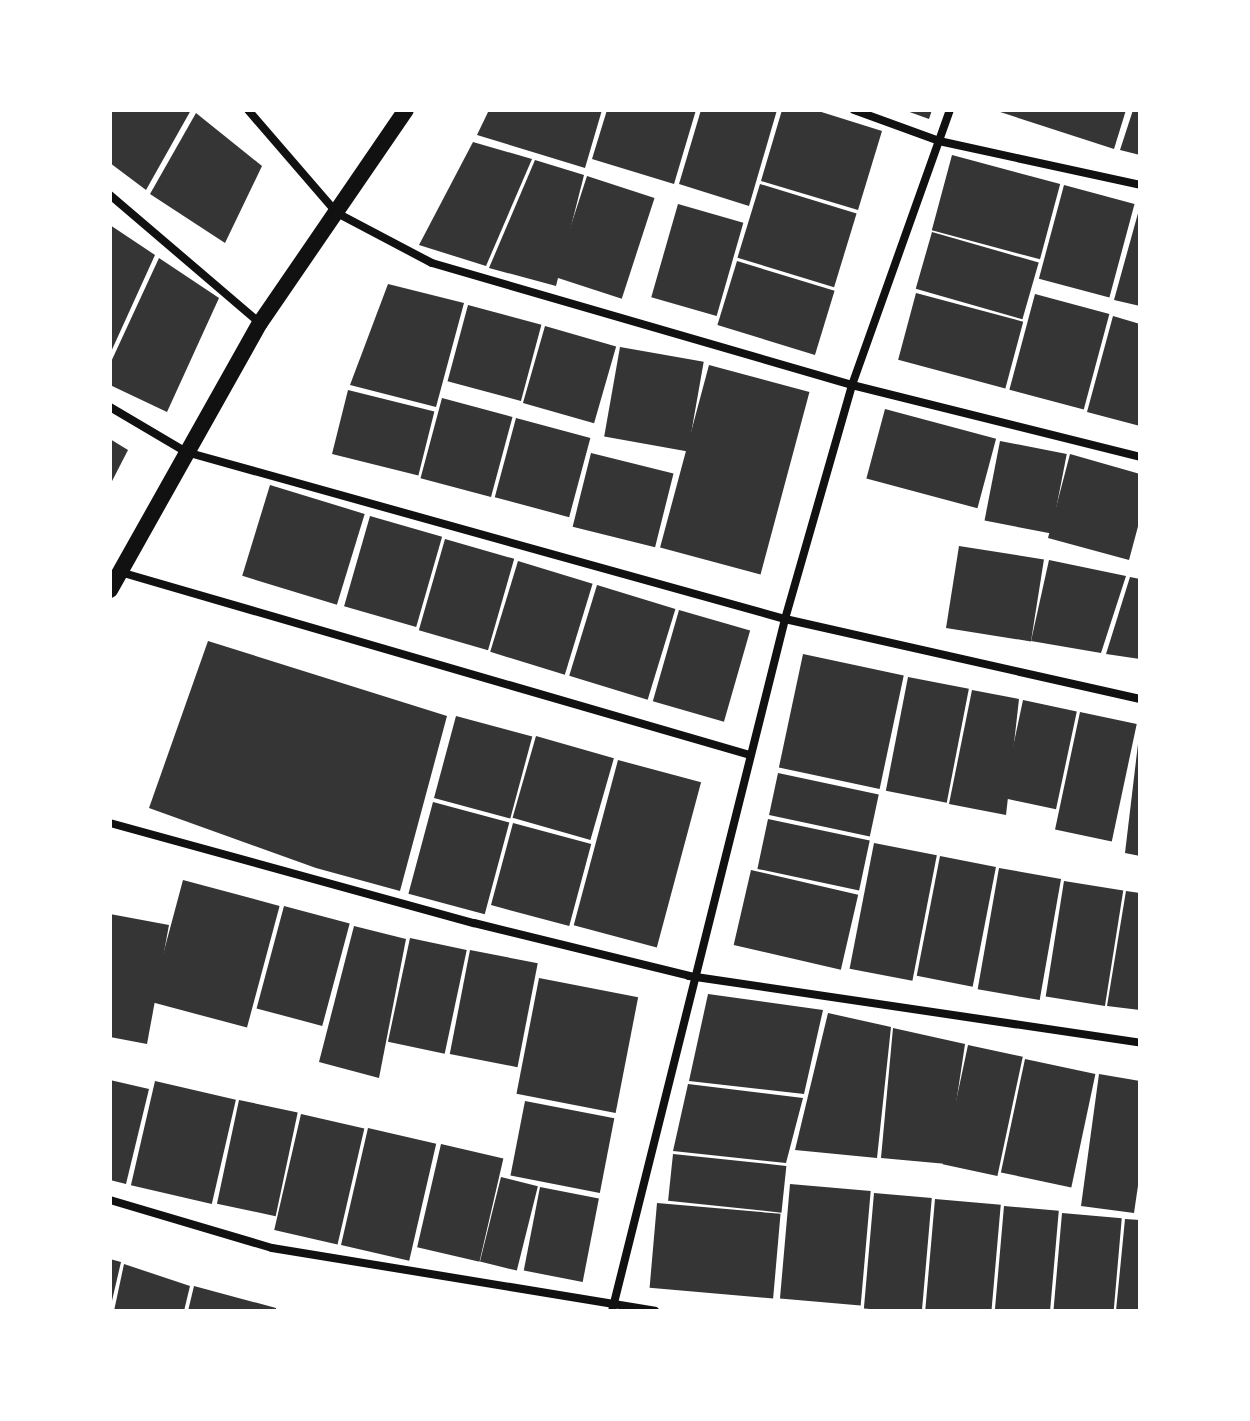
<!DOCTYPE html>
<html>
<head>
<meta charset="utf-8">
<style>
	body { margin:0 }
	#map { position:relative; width:1250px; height:1421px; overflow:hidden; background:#fff; font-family:"IBM Plex Sans",sans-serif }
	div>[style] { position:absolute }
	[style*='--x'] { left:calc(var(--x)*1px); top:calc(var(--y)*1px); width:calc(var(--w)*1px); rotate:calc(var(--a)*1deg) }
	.building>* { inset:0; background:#353535; transform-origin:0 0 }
	.minor>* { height:8px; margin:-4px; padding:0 4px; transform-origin:4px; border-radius:4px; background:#111 }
	.secondary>* { height:16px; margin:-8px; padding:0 8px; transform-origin:8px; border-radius:8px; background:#111 }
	span { translate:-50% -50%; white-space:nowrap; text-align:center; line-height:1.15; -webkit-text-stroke:8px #fff; paint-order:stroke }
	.frame { position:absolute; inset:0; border:112px solid #fff; pointer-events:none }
</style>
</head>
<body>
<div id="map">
	<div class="building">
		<div style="clip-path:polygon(110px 110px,191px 110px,146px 190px,110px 163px)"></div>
		<div style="clip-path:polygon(489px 110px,602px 110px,585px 168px,477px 135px)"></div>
		<div style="clip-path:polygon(607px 110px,696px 110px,674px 184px,592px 159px)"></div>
		<div style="clip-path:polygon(701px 110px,777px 110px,749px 206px,679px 184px)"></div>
		<div style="clip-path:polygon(782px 110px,815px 110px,882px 131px,858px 210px,761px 181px)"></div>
		<div style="clip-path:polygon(904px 110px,932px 110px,929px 119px)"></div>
		<div style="clip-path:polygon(994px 110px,1126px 110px,1114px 149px)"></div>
		<div style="clip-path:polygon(1133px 110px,1140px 110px,1140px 155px,1120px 150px)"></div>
		<div style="clip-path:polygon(196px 113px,262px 166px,225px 243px,150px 194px)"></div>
		<div style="clip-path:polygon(473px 142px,532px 159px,486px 266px,419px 245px)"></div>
		<div style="left:952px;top:155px;width:112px;height:78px;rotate:15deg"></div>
		<div style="clip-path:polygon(535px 160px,584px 175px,556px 286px,489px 268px)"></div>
		<div style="left:587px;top:176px;width:71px;height:106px;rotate:18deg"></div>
		<div style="left:760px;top:184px;width:101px;height:77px;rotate:17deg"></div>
		<div style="left:1064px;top:185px;width:73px;height:97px;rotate:15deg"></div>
		<div style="left:678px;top:204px;width:68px;height:97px;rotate:16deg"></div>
		<div style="clip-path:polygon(1140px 206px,1140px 306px,1114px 300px)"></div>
		<div style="clip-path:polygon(110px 225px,155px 255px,110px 354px)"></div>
		<div style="left:932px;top:232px;width:111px;height:59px;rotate:16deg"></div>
		<div style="clip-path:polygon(159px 258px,219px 298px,167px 412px,110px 385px,110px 364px)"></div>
		<div style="left:737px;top:261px;width:102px;height:67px;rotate:17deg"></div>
		<div style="clip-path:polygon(388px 284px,464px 303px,436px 407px,350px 385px)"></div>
		<div style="left:916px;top:293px;width:111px;height:69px;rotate:15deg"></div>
		<div style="left:1035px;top:294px;width:77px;height:99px;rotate:15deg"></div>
		<div style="left:468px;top:305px;width:76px;height:79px;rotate:15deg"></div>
		<div style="clip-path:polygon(1113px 316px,1140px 324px,1140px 426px,1087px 412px)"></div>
		<div style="left:545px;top:326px;width:74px;height:80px;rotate:16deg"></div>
		<div style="left:620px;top:347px;width:85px;height:91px;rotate:10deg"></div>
		<div style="left:709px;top:365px;width:104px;height:189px;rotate:15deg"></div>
		<div style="left:348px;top:390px;width:89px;height:66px;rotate:14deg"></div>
		<div style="left:442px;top:398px;width:73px;height:83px;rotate:15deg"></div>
		<div style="left:885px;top:409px;width:115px;height:72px;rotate:15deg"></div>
		<div style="left:516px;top:418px;width:77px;height:82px;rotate:15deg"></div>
		<div style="clip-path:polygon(110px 439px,128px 450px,110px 485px)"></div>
		<div style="left:1000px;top:441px;width:68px;height:81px;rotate:11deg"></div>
		<div style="left:591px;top:453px;width:85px;height:76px;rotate:14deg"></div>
		<div style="clip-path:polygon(1070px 454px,1140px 474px,1140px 519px,1129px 560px,1048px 538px)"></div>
		<div style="left:270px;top:485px;width:99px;height:95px;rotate:17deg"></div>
		<div style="left:370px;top:516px;width:75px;height:94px;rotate:16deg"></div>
		<div style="left:445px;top:539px;width:72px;height:95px;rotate:16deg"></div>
		<div style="left:959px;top:546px;width:86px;height:83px;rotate:9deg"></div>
		<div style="clip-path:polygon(1049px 560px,1126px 576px,1101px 653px,1031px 641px)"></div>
		<div style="left:518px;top:561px;width:78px;height:95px;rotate:17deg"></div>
		<div style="clip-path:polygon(1130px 577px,1140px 579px,1140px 659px,1106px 654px)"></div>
		<div style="left:597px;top:585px;width:82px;height:95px;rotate:17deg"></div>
		<div style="left:679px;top:610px;width:74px;height:95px;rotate:16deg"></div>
		<div style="clip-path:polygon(208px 641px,447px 716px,400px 891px,316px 868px,149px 808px)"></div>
		<div style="left:803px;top:654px;width:103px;height:116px;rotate:12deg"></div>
		<div style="left:908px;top:677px;width:62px;height:116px;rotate:11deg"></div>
		<div style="clip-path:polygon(972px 690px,1019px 699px,1006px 815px,949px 804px)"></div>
		<div style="left:1023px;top:700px;width:55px;height:100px;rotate:12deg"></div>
		<div style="left:1080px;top:712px;width:58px;height:120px;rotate:12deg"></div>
		<div style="left:456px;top:716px;width:79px;height:85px;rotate:15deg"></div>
		<div style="left:536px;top:736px;width:81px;height:85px;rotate:16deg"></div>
		<div style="clip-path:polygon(1138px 744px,1140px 744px,1140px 856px,1125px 853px)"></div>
		<div style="left:618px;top:760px;width:86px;height:171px;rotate:15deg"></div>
		<div style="left:778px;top:773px;width:103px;height:43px;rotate:12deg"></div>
		<div style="left:433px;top:802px;width:79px;height:95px;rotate:15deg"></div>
		<div style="left:768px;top:819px;width:104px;height:51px;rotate:12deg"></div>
		<div style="left:513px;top:823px;width:81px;height:85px;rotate:15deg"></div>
		<div style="left:874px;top:843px;width:64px;height:128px;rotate:11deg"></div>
		<div style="left:940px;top:856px;width:57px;height:122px;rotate:11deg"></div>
		<div style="left:999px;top:868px;width:63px;height:123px;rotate:10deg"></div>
		<div style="left:751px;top:870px;width:110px;height:77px;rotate:13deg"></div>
		<div style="left:183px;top:880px;width:100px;height:126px;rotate:15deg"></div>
		<div style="left:1064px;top:881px;width:60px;height:117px;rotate:9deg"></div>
		<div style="clip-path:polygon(1126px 891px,1140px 893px,1140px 1010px,1107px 1006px)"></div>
		<div style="left:284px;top:906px;width:68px;height:106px;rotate:15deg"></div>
		<div style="clip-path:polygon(110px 914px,169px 925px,147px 1044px,110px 1037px)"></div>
		<div style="clip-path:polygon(354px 926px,406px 939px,379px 1078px,319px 1062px)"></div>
		<div style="left:410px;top:938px;width:58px;height:106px;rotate:12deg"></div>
		<div style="left:470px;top:950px;width:69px;height:106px;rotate:11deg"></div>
		<div style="left:539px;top:978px;width:101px;height:118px;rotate:11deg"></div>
		<div style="clip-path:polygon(708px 994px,823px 1010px,804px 1094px,689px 1081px)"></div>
		<div style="clip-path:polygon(828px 1013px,891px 1027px,877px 1158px,795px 1150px)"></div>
		<div style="clip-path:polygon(893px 1028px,965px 1044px,947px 1164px,881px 1158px)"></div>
		<div style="left:968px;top:1045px;width:56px;height:122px;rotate:12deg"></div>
		<div style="left:1025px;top:1059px;width:72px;height:116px;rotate:12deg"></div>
		<div style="clip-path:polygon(1099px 1074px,1140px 1081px,1140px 1172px,1134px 1213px,1081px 1206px)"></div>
		<div style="clip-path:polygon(110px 1080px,149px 1089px,126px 1184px,110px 1180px)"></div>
		<div style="left:155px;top:1081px;width:83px;height:107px;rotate:13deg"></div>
		<div style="clip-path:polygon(688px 1084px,803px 1098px,786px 1163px,673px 1151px)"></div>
		<div style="left:239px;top:1100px;width:60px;height:106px;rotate:12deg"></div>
		<div style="left:525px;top:1101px;width:91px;height:76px;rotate:11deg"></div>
		<div style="left:301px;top:1114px;width:65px;height:119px;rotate:13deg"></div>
		<div style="left:368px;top:1128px;width:70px;height:120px;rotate:13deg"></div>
		<div style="left:441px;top:1144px;width:64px;height:106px;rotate:13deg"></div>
		<div style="left:673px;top:1154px;width:114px;height:47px;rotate:6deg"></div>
		<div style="left:501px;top:1177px;width:38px;height:87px;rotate:14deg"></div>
		<div style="left:790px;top:1184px;width:81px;height:115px;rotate:5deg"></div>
		<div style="left:540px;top:1187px;width:60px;height:85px;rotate:11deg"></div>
		<div style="left:874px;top:1193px;width:58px;height:116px;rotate:5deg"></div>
		<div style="left:935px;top:1199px;width:66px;height:113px;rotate:5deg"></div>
		<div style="left:657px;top:1203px;width:124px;height:85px;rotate:5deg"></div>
		<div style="left:1004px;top:1206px;width:55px;height:106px;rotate:5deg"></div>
		<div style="left:1062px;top:1213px;width:60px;height:98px;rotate:5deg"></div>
		<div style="clip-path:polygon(1125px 1219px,1140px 1220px,1140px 1311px,1116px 1311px)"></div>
		<div style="clip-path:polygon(110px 1259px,121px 1262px,111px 1305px,110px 1304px)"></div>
		<div style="clip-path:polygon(124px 1264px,190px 1286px,184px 1311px,114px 1311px)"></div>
		<div style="clip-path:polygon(194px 1286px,276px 1308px,276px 1311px,188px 1311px)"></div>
	</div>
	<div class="minor">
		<div style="--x:248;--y:110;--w:136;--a:49.2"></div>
		<div style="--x:337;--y:213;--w:107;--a:27.8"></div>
		<div style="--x:432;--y:263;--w:437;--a:16.2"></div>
		<div style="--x:852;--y:385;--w:297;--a:14"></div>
		<div style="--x:854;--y:110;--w:90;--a:20"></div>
		<div style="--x:939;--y:141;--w:206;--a:12.3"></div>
		<div style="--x:110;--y:195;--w:197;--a:40.5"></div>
		<div style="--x:110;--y:407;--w:88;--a:30.6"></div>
		<div style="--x:186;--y:452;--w:622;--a:15.58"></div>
		<div style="--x:785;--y:619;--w:364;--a:12.7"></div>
		<div style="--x:120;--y:572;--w:656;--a:16.2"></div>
		<div style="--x:110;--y:823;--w:377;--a:15.4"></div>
		<div style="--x:474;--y:923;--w:221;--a:13.8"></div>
		<div style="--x:689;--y:976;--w:456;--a:8.4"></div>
		<div style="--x:110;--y:1200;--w:169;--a:16.5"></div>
		<div style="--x:272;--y:1248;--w:388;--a:9.3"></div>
		<div style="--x:612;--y:1311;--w:713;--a:-75.96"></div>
		<div style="--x:785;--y:619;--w:243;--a:-74"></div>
		<div style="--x:852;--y:385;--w:292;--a:-70.4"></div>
	</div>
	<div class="secondary">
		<div style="--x:110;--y:590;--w:306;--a:-60.7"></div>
		<div style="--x:260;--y:323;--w:258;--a:-55.6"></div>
	</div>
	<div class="frame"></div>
</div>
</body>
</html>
